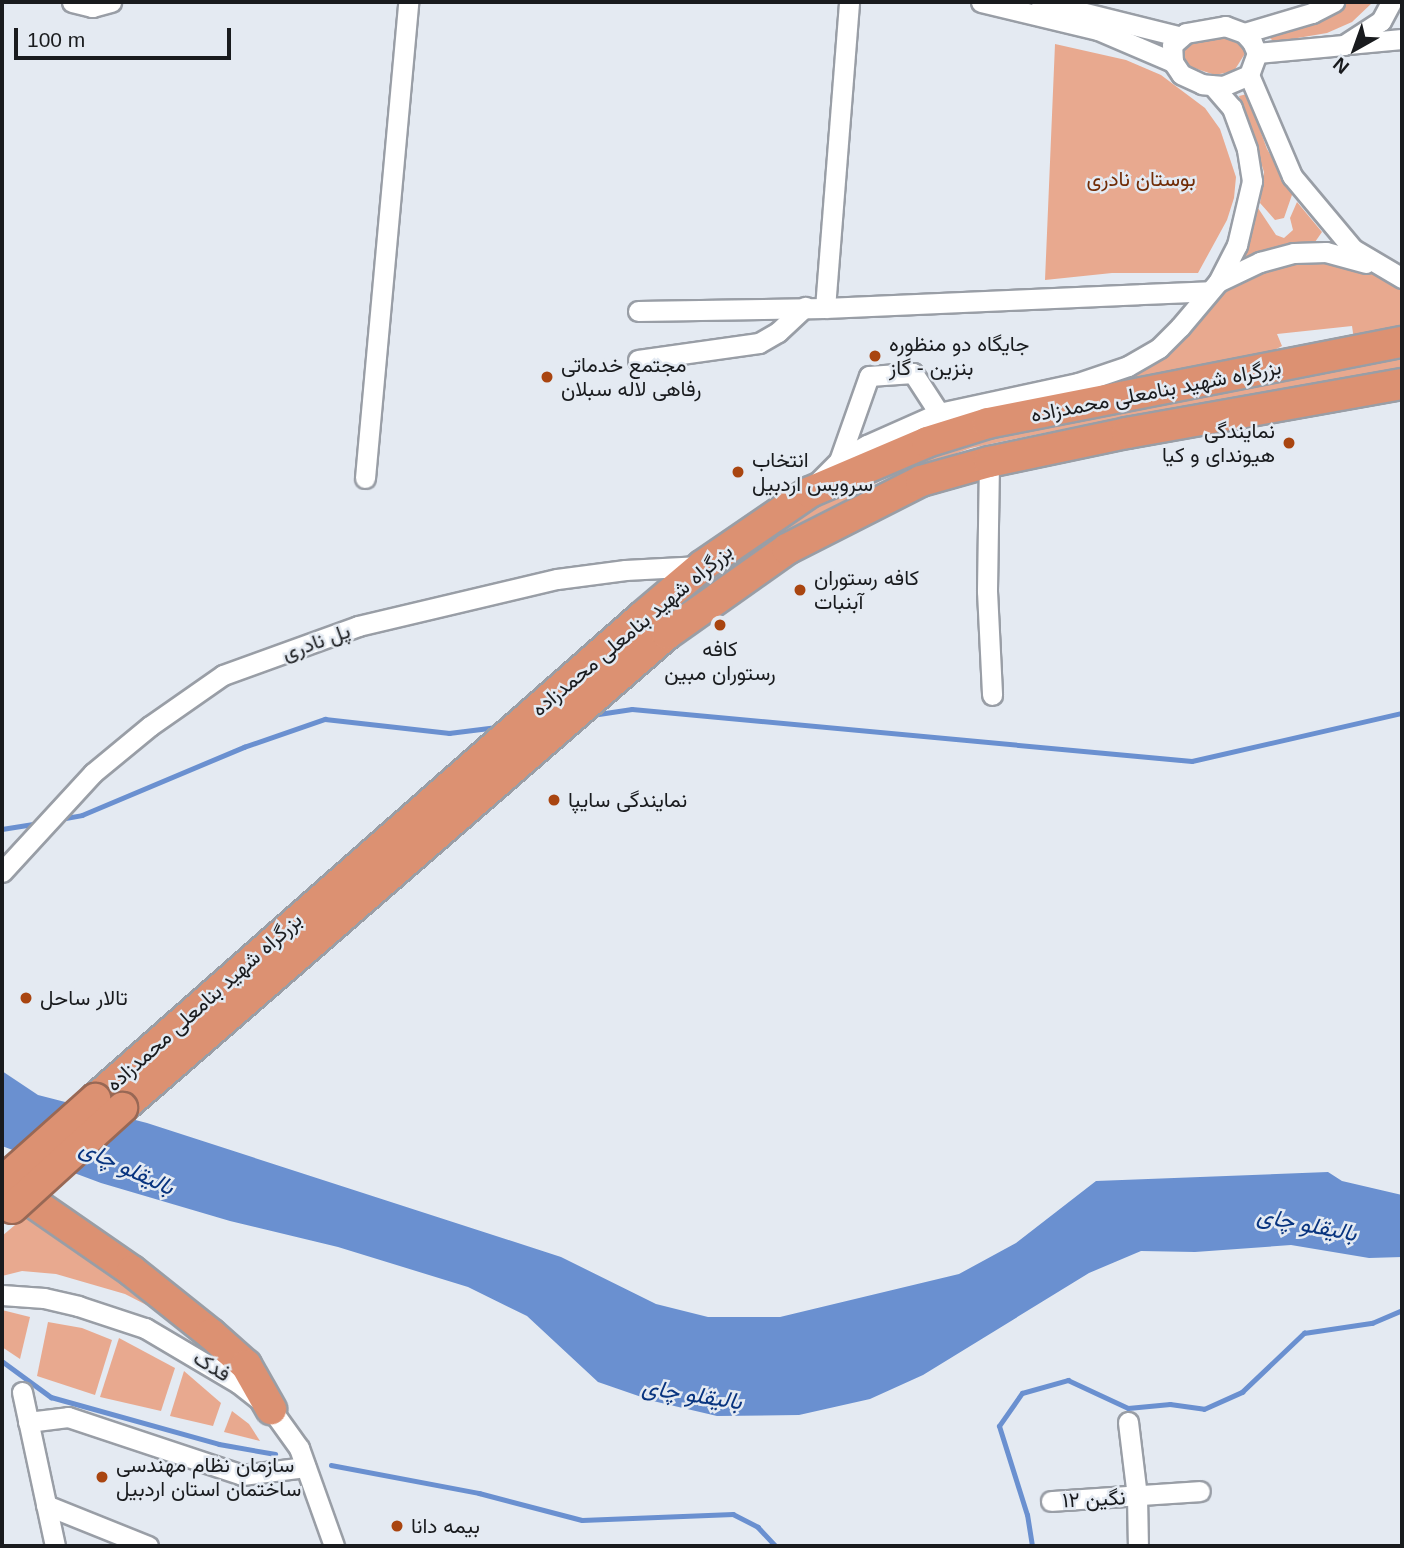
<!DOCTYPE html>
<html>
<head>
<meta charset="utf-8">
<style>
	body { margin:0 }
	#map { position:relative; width:1404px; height:1548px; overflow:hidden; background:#e4eaf2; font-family:Helvetica,Vazirmatn,sans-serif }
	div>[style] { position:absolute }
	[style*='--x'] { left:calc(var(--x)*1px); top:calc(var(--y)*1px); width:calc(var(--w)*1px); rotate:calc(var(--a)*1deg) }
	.green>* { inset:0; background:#e8a98f }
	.water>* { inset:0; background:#6a90d0 }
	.stream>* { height:4.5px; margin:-2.25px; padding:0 2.25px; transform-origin:2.25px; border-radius:2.25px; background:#6a90d0 }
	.roads { filter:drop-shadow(2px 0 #999ea6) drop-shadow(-2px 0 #999ea6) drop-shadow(0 2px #999ea6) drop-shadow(0 -2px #999ea6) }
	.minor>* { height:19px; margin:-9.5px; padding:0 9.5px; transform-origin:9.5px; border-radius:9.5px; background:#fff }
	.highway>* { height:30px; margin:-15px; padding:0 15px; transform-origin:15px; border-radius:15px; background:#dc9172 }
	.bridges { filter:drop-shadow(2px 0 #986855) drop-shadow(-2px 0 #986855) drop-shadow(0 2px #986855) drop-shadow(0 -2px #986855) }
	.highway-bridge>* { height:30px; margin:-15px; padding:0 15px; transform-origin:15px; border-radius:15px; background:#dc9172 }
	.dots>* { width:19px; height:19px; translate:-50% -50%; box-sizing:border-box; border:4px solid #e4eaf2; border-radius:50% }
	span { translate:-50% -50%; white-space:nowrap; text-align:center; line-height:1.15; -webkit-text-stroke:5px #e4eaf2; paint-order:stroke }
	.park-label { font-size:21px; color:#702b05 }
	.poi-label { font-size:21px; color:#191b1e }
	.left { translate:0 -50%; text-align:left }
	.right { translate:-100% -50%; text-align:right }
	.street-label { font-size:21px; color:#191b1e }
	.water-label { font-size:23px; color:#08347f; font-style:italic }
	.frame { position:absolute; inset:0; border:4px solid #191b1e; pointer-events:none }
	.north { position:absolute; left:1320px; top:14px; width:70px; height:70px; -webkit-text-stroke:5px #e4eaf2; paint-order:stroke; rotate:220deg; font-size:19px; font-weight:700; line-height:28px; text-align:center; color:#191b1e }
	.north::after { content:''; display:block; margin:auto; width:24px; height:32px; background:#191b1e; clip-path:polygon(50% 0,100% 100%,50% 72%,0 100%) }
	.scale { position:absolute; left:14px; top:28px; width:217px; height:32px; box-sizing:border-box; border:4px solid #191b1e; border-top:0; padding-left:9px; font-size:21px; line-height:24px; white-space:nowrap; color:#191b1e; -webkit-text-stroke:5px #e4eaf2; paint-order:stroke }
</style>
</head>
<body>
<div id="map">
	<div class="green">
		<div style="clip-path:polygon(1349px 2px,1373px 2px,1352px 22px,1327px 33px,1274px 42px,1269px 37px,1271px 32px,1332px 14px)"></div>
		<div style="clip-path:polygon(1227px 35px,1241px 42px,1246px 52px,1234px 71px,1215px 75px,1188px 66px,1182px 53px,1194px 37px)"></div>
		<div style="clip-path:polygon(1055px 44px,1126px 60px,1161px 75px,1205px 108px,1220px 129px,1236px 177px,1234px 198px,1227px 220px,1198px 273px,1112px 273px,1045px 280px)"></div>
		<div style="clip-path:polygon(1247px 94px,1267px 149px,1293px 192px,1284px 218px,1275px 220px,1260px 203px,1264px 172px,1239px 96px)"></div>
		<div style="clip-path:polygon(1297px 202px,1322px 232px,1315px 242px,1288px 243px,1239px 260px,1258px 208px,1276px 235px,1284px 238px,1293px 230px,1290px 218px)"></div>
		<div style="clip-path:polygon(1325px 258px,1361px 267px,1402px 286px,1402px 330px,1354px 340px,1352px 326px,1277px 334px,1282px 346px,1255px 360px,1026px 403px,1146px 369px,1195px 327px,1228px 285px,1257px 270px,1290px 261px)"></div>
		<div style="clip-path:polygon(1402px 357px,1402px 371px,1248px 400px,1083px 425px,971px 448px,882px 480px,744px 556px,662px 617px,699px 581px,827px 496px,997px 431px)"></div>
		<div style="clip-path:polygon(34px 1209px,164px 1314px,125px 1294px,56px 1274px,22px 1271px,2px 1276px,2px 1236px)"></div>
		<div style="clip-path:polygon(2px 1310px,30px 1317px,20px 1359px,2px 1347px)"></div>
		<div style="clip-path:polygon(48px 1322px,82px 1328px,112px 1340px,95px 1395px,37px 1376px)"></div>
		<div style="clip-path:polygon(119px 1338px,175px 1368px,161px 1411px,100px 1397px)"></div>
		<div style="clip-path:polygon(184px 1371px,221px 1403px,213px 1426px,170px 1416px)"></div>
		<div style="clip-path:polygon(232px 1411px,249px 1424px,260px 1441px,224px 1432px)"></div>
	</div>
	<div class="water">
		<div style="clip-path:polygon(2px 1071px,38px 1095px,147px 1123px,561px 1257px,656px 1304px,708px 1317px,780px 1317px,959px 1274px,1016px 1243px,1096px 1181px,1328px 1172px,1342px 1181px,1402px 1195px,1402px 1257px,1369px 1258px,1291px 1245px,1195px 1252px,1141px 1251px,1089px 1273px,923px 1375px,870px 1399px,799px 1415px,717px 1416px,653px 1401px,598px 1382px,527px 1316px,468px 1287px,338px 1247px,230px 1221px,101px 1183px,2px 1146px)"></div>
	</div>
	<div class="stream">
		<div style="--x:592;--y:715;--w:40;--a:-8.5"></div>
		<div style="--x:632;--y:709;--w:562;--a:5.31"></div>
		<div style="--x:1192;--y:761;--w:215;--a:-12.9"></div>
		<div style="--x:60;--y:819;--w:22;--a:-10"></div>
		<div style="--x:82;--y:815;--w:176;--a:-22.8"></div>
		<div style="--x:244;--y:747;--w:86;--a:-19.1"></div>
		<div style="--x:325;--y:719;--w:125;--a:6.4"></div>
		<div style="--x:449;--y:733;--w:48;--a:-7.1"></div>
		<div style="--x:2;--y:829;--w:36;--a:-9"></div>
		<div style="--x:2;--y:1361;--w:61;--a:36.3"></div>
		<div style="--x:51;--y:1397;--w:174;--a:15.6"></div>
		<div style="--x:219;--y:1444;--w:57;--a:10.1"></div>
		<div style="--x:331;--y:1465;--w:151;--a:10.7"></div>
		<div style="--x:479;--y:1493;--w:106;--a:14.7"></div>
		<div style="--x:582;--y:1520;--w:151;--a:-2.3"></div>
		<div style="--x:733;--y:1514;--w:28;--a:27"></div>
		<div style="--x:758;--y:1527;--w:26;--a:47"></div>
		<div style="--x:1032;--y:1546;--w:31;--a:-99"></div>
		<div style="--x:1027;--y:1515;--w:93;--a:-107.5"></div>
		<div style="--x:999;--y:1426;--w:40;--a:-55.1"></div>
		<div style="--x:1022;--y:1393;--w:48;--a:-15.8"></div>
		<div style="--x:1068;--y:1380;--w:66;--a:25"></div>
		<div style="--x:1128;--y:1408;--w:42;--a:-5.4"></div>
		<div style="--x:1170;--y:1404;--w:34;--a:8"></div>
		<div style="--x:1204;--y:1409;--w:42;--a:-24.1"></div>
		<div style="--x:1242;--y:1392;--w:86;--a:-43.6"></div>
		<div style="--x:1304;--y:1333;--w:69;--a:-8.4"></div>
		<div style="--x:1372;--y:1323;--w:33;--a:-23"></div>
	</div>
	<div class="roads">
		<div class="minor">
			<div style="--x:72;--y:2;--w:21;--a:14"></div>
			<div style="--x:92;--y:7;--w:20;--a:-15"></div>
			<div style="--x:981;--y:2;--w:120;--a:13.5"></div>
			<div style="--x:1098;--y:30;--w:82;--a:23.1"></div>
			<div style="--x:1041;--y:2;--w:144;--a:14"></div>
			<div style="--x:1225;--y:26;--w:20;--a:20"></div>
			<div style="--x:1244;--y:33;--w:12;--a:48"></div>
			<div style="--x:1252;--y:42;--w:12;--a:66"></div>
			<div style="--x:1257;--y:53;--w:23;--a:110"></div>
			<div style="--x:1249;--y:75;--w:28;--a:157"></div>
			<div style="--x:1223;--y:86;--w:21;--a:-175"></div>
			<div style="--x:1202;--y:84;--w:23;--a:-155"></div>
			<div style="--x:1181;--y:74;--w:14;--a:-124"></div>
			<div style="--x:1173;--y:62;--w:17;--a:-93"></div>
			<div style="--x:1172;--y:45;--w:18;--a:-41"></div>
			<div style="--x:1186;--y:33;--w:40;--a:-10"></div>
			<div style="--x:1244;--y:33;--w:71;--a:-16.4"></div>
			<div style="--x:1312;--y:13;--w:25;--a:-27"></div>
			<div style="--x:1348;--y:44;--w:54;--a:-5.3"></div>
			<div style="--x:1257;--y:53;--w:87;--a:-5.3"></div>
			<div style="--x:1344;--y:45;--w:44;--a:-33"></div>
			<div style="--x:1381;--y:21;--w:21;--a:-62"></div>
			<div style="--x:1249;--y:75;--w:110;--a:66.9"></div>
			<div style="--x:1292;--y:176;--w:95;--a:50.1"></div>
			<div style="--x:1353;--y:249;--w:57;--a:30.6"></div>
			<div style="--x:1218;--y:282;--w:47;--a:-25.5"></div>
			<div style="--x:1260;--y:262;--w:35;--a:-15"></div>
			<div style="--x:1294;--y:253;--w:32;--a:-2"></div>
			<div style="--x:1326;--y:252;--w:41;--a:15.4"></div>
			<div style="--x:825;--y:308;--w:307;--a:-85.5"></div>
			<div style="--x:638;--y:311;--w:187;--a:-0.9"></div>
			<div style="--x:825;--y:308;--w:385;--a:-2.5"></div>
			<div style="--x:638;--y:360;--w:122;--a:-8"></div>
			<div style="--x:759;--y:343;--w:22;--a:-30"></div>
			<div style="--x:778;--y:332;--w:37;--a:-43"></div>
			<div style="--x:839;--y:461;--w:90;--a:-70.6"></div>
			<div style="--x:869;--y:376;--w:44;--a:-3.9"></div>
			<div style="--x:913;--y:373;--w:48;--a:57"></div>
			<div style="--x:989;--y:462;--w:129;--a:90.9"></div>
			<div style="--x:987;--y:591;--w:104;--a:87.2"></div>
			<div style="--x:365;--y:478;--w:478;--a:-84.8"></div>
			<div style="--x:818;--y:482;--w:30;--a:-45"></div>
			<div style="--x:839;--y:461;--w:32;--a:-30"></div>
			<div style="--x:867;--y:445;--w:79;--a:-24"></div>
			<div style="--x:939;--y:413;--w:142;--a:-12.2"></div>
			<div style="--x:1078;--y:383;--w:53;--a:-18.8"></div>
			<div style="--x:1128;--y:366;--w:36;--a:-30"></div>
			<div style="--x:1159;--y:348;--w:30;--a:-45"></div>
			<div style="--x:1180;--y:327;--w:59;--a:-49.8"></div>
			<div style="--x:1218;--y:282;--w:42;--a:-62.8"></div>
			<div style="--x:1237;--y:245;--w:66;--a:-76.8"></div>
			<div style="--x:1252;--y:181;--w:32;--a:-99"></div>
			<div style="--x:1247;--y:149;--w:44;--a:-110.1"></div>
			<div style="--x:1232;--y:108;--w:30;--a:-131"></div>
			<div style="--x:2;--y:872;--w:134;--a:-47.4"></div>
			<div style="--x:93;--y:773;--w:74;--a:-39.5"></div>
			<div style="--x:150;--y:726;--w:89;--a:-34.9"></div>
			<div style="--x:223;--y:675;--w:144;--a:-19.9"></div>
			<div style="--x:358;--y:626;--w:204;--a:-13.3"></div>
			<div style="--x:557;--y:579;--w:69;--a:-7.5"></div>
			<div style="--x:625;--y:570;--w:76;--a:-3"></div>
			<div style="--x:2;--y:1295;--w:42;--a:4.1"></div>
			<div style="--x:44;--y:1298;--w:35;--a:13"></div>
			<div style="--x:78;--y:1306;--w:71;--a:18.2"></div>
			<div style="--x:145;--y:1328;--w:108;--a:30.6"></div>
			<div style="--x:238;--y:1383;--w:42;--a:38.2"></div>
			<div style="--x:271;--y:1409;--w:48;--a:54.3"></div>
			<div style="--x:299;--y:1448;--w:104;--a:70.3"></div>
			<div style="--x:22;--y:1392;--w:157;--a:77.9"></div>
			<div style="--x:28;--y:1422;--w:40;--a:-7.1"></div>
			<div style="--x:68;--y:1417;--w:183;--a:18.4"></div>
			<div style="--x:242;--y:1475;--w:64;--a:-7.2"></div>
			<div style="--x:1128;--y:1422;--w:75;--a:83.1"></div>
			<div style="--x:1137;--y:1496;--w:50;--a:88.9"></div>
			<div style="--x:1051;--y:1501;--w:149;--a:-3.8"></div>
			<div style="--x:46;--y:1505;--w:110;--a:21.9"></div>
		</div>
		<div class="highway">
			<div style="--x:95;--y:1099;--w:729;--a:-41.39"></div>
			<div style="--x:642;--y:617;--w:79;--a:-40.4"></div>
			<div style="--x:702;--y:566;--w:131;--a:-34.4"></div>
			<div style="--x:810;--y:492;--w:127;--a:-23.1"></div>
			<div style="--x:927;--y:442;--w:64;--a:-17.3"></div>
			<div style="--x:988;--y:423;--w:422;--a:-11.1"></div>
			<div style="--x:122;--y:1108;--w:722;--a:-41.01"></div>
			<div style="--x:667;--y:634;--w:147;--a:-35.3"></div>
			<div style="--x:787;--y:549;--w:150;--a:-26.9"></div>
			<div style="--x:921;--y:481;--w:71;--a:-15.6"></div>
			<div style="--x:989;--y:462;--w:141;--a:-11.9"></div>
			<div style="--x:1127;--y:433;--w:279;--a:-10.1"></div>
			<div style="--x:5;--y:1183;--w:155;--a:34.7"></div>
			<div style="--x:132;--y:1271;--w:101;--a:38.6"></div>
			<div style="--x:211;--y:1334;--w:47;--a:41.5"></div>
			<div style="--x:246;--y:1365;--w:51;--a:60.4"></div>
		</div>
	</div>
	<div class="bridges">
		<div class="highway-bridge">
			<div style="--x:2;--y:1182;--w:125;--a:-41.7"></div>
			<div style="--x:12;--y:1208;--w:149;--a:-42.3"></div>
		</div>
	</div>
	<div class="dots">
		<div style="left:875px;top:356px;background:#a94510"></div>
		<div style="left:547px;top:377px;background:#a94510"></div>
		<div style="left:1289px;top:443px;background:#a94510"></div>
		<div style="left:738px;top:472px;background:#a94510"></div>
		<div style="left:800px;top:590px;background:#a94510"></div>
		<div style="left:720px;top:625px;background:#a94510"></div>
		<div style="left:554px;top:800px;background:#a94510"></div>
		<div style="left:26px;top:998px;background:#a94510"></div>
		<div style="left:102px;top:1477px;background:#a94510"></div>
		<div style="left:397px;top:1526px;background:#a94510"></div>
	</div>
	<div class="park-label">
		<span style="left:1141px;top:179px">بوستان نادری</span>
	</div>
	<div class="poi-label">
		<span class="left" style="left:889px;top:356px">جایگاه دو منظوره<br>بنزین - گاز</span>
		<span class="left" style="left:561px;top:377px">مجتمع خدماتی<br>رفاهی لاله سبلان</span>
		<span class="right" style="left:1275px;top:443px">نمایندگی<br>هیوندای و کیا</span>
		<span class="left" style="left:752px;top:472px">انتخاب<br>سرویس اردبیل</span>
		<span class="left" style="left:814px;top:590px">کافه رستوران<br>آبنبات</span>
		<span style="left:720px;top:661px">کافه<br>رستوران مبین</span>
		<span class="left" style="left:568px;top:800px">نمایندگی سایپا</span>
		<span class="left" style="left:40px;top:998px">تالار ساحل</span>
		<span class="left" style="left:116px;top:1477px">سازمان نظام مهندسی<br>ساختمان استان اردبیل</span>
		<span class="left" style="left:411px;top:1526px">بیمه دانا</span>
	</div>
	<div class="street-label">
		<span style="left:1156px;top:391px;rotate:-11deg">بزرگراه شهید بنامعلی محمدزاده</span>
		<span style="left:632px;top:630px;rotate:-40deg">بزرگراه شهید بنامعلی محمدزاده</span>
		<span style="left:316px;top:642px;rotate:-20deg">پل نادری</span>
		<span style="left:204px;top:1002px;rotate:-42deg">بزرگراه شهید بنامعلی محمدزاده</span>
		<span style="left:212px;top:1366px;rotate:32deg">فدک</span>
		<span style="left:1094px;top:1499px;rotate:-3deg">نگین ۱۲</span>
	</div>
	<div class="water-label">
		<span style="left:127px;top:1167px;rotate:25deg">بالیقلو چای</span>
		<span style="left:1307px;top:1224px;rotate:11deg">بالیقلو چای</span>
		<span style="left:692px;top:1394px;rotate:9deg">بالیقلو چای</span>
	</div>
	<div class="frame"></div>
	<div class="north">N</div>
	<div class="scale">100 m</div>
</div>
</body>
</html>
